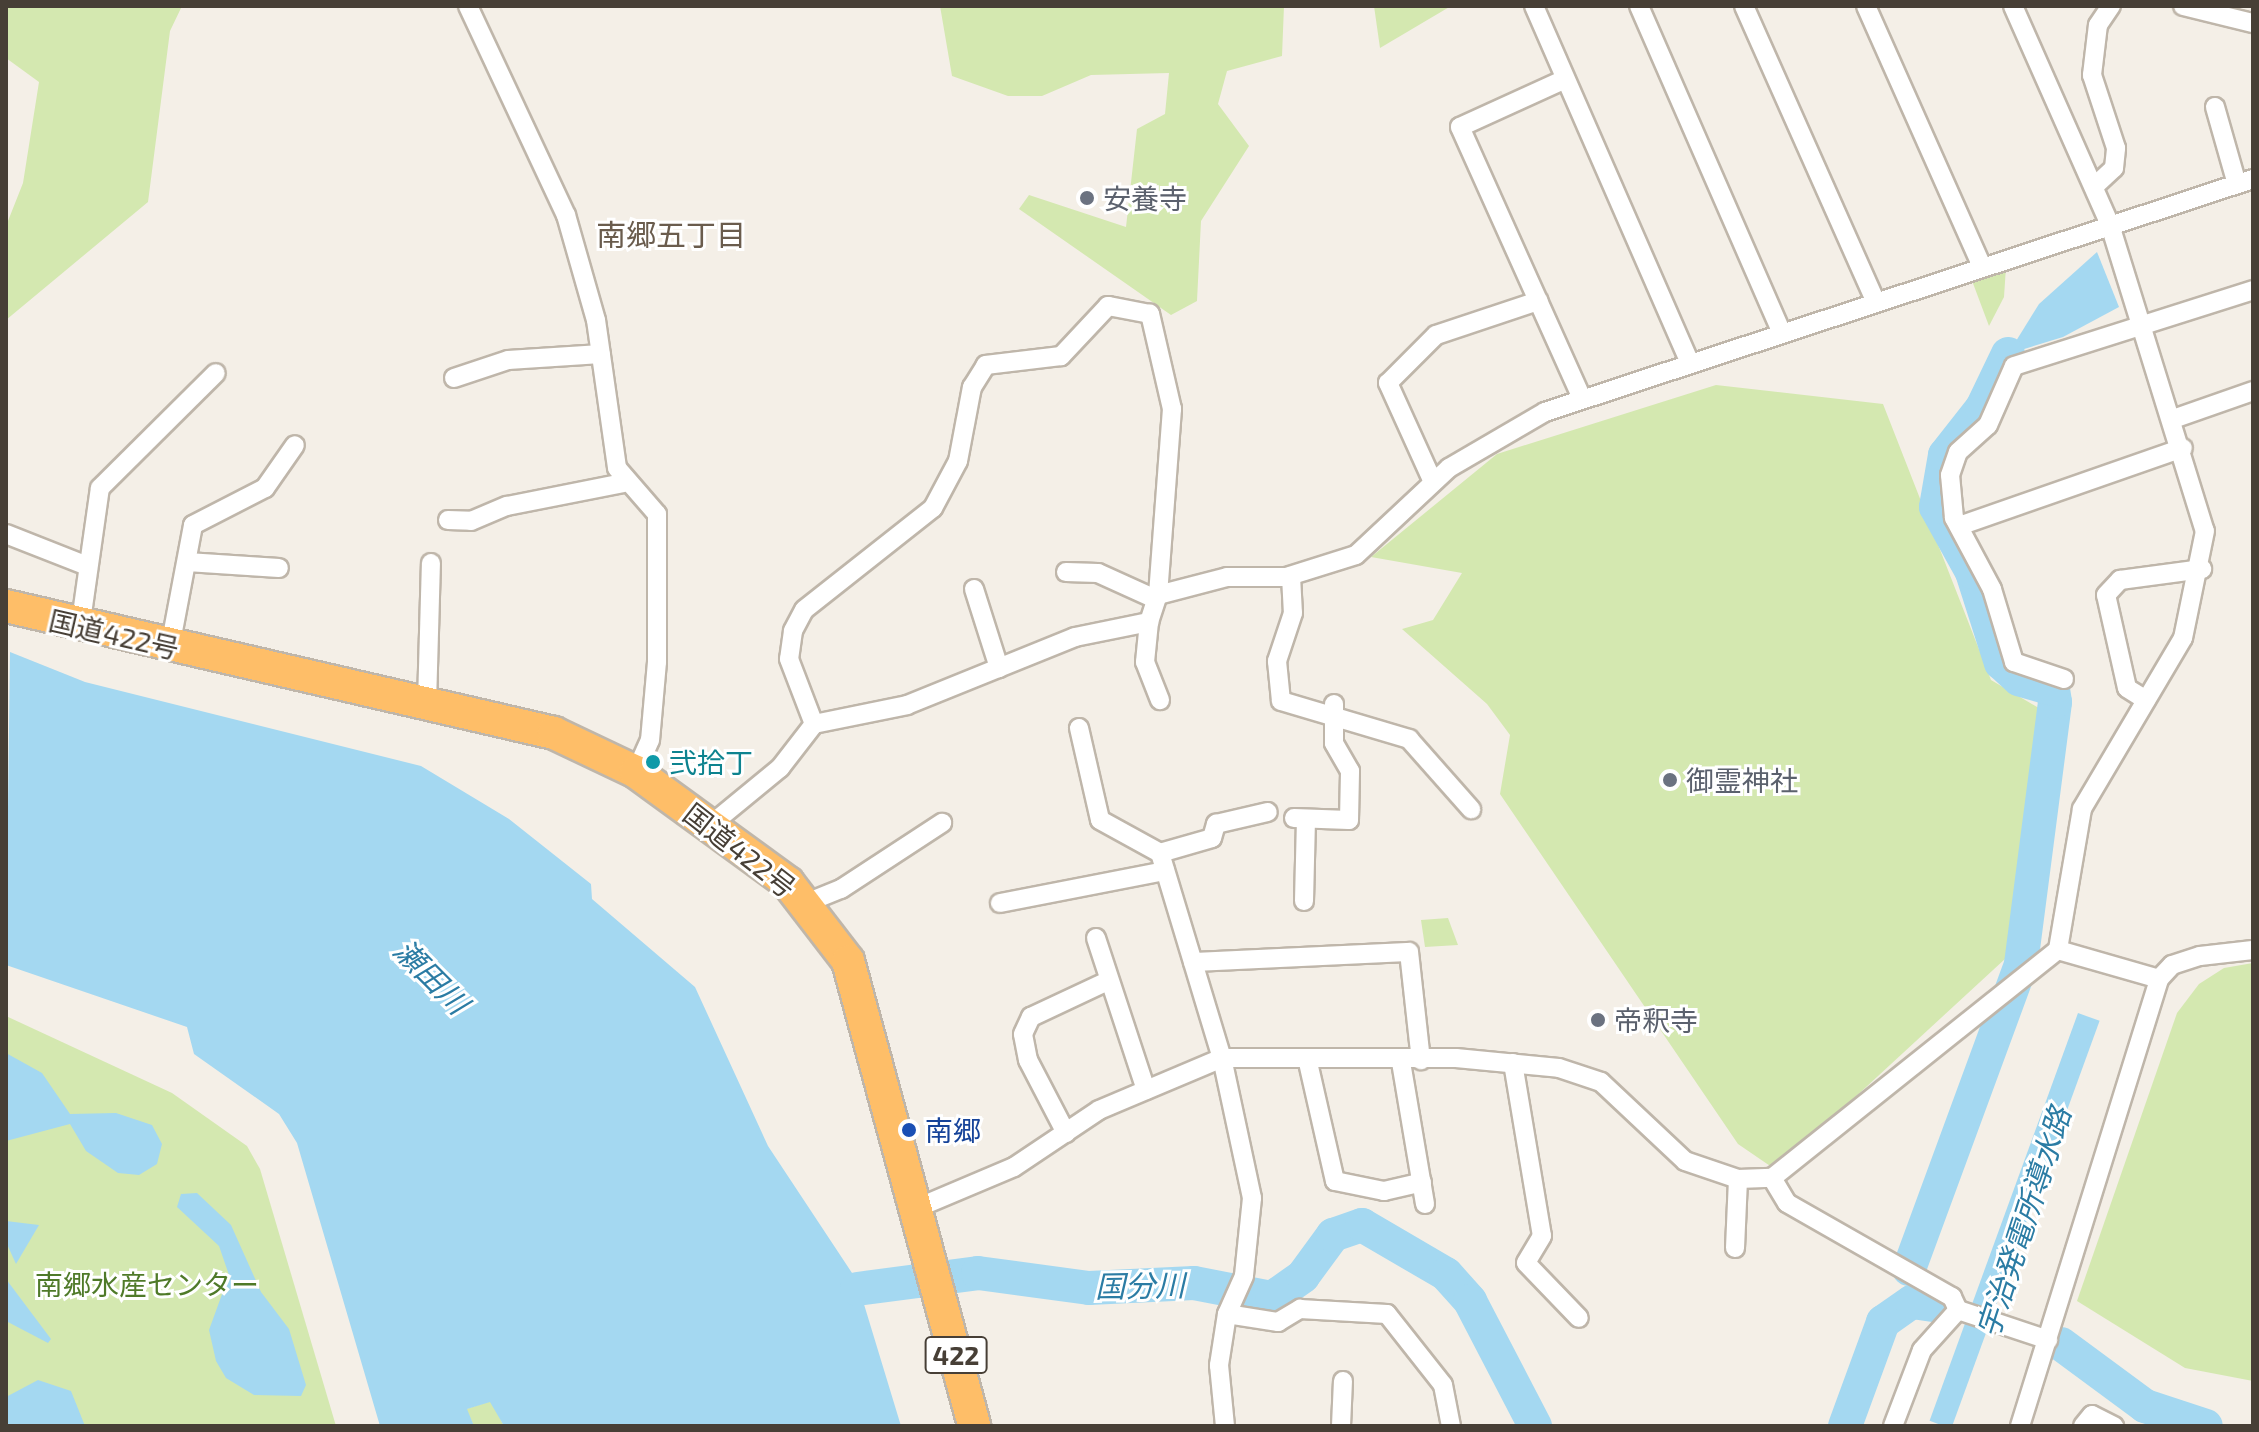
<!DOCTYPE html>
<html>
<head>
<meta charset="utf-8">
<style>
	body { margin:0 }
	#map { position:relative; width:2259px; height:1432px; overflow:hidden; background:#f4efe7; font-family:"Exo 2","Noto Sans JP",sans-serif }
	div>[style] { position:absolute }
	[style*='--x'] { left:calc(var(--x)*1px); top:calc(var(--y)*1px); width:calc(var(--w)*1px); rotate:calc(var(--a)*1deg) }
	.green>* { inset:0; background:#d4e8b0 }
	.water>* { inset:0; background:#a4d8f1; transform-origin:0 0 }
	.river>* { height:34px; margin:-17px; padding:0 17px; transform-origin:17px; border-radius:17px; background:#a4d8f1 }
	.roads { filter:drop-shadow(2px 0 #bfb6aa) drop-shadow(-2px 0 #bfb6aa) drop-shadow(0 2px #bfb6aa) drop-shadow(0 -2px #bfb6aa) }
	.street>* { height:18px; margin:-9px; padding:0 9px; transform-origin:9px; border-radius:9px; background:#fff }
	.highway>* { height:32px; margin:-16px; padding:0 16px; transform-origin:16px; border-radius:16px; background:#febe68 }
	.dots>* { width:22px; height:22px; translate:-50% -50%; box-sizing:border-box; border:4px solid #fff; border-radius:50% }
	span { translate:-50% -50%; white-space:nowrap; text-align:center; line-height:1.15; -webkit-text-stroke:6px #fff; paint-order:stroke }
	.shield-label span { padding:2px 6px; background:#fff; border:2px solid; border-radius:6px; -webkit-text-stroke-width:0 }
	.shield-label { font-size:26px; color:#473f36; font-weight:700 }
	.worship-label { font-size:28px; color:#5b616d }
	.left { translate:0 -50%; text-align:left }
	.street-label { font-size:28px; color:#473f36 }
	.culture-label { font-size:28px; color:#0d838f }
	.transit-label { font-size:28px; color:#164399 }
	.park-label { font-size:28px; color:#4f7a29 }
	.neighbourhood-label { font-size:30px; color:#6a5c4d }
	.water-label { font-size:30px; color:#2b7ca4; font-style:italic }
	.frame { position:absolute; inset:0; border:8px solid #473f36; pointer-events:none }
</style>
</head>
<body>
<div id="map">
	<div class="green">
		<div style="clip-path:polygon(6px 6px,182px 6px,170px 31px,148px 202px,6px 320px,6px 226px,23px 183px,39px 82px,6px 58px)"></div>
		<div style="clip-path:polygon(940px 6px,1284px 6px,1282px 56px,1227px 71px,1218px 104px,1249px 146px,1201px 221px,1197px 301px,1171px 315px,1019px 209px,1029px 195px,1126px 227px,1137px 129px,1165px 114px,1169px 73px,1091px 75px,1042px 96px,1008px 96px,952px 76px)"></div>
		<div style="clip-path:polygon(1374px 6px,1451px 6px,1380px 48px)"></div>
		<div style="clip-path:polygon(2006px 267px,2004px 297px,1989px 326px,1971px 278px)"></div>
		<div style="clip-path:polygon(1716px 385px,1883px 404px,1991px 680px,2054px 717px,2018px 947px,1776px 1170px,1738px 1144px,1500px 794px,1510px 735px,1487px 704px,1402px 629px,1433px 620px,1462px 573px,1371px 557px,1497px 454px)"></div>
		<div style="clip-path:polygon(1448px 918px,1458px 945px,1425px 947px,1421px 920px)"></div>
		<div style="clip-path:polygon(2253px 963px,2253px 1381px,2185px 1368px,2077px 1301px,2177px 1013px,2199px 984px,2224px 968px)"></div>
		<div style="clip-path:polygon(6px 1016px,172px 1093px,247px 1146px,260px 1169px,336px 1426px,6px 1426px)"></div>
		<div style="clip-path:polygon(491px 1401px,504px 1426px,474px 1426px,466px 1409px)"></div>
	</div>
	<div class="water">
		<div style="clip-path:polygon(2097px 252px,2119px 307px,2063px 337px,2008px 354px,2039px 304px)"></div>
		<div style="clip-path:polygon(10px 652px,85px 682px,421px 766px,509px 819px,591px 884px,592px 899px,695px 987px,768px 1146px,856px 1279px,898px 1272px,905px 1291px,863px 1301px,901px 1426px,504px 1426px,490px 1402px,467px 1409px,474px 1426px,380px 1426px,297px 1143px,279px 1114px,194px 1054px,187px 1027px,6px 965px)"></div>
		<div style="left:2078px;top:1013px;width:23px;height:434px;rotate:20deg"></div>
		<div style="clip-path:polygon(6px 1053px,42px 1073px,70px 1114px,116px 1113px,152px 1125px,162px 1144px,157px 1164px,139px 1175px,118px 1173px,86px 1151px,70px 1124px,6px 1141px)"></div>
		<div style="clip-path:polygon(197px 1193px,231px 1225px,261px 1292px,289px 1329px,306px 1385px,301px 1396px,254px 1395px,226px 1378px,216px 1361px,209px 1330px,229px 1275px,219px 1246px,177px 1207px,181px 1194px)"></div>
		<div style="clip-path:polygon(6px 1221px,39px 1225px,16px 1264px,6px 1242px)"></div>
		<div style="clip-path:polygon(6px 1279px,51px 1339px,48px 1343px,6px 1321px)"></div>
		<div style="clip-path:polygon(38px 1380px,71px 1391px,85px 1426px,6px 1426px,6px 1397px)"></div>
	</div>
	<div class="river">
		<div style="--x:1909;--y:1269;--w:325;--a:-69.8"></div>
		<div style="--x:2021;--y:964;--w:264;--a:-82.6"></div>
		<div style="--x:2055;--y:702;--w:13;--a:-99"></div>
		<div style="--x:2053;--y:689;--w:35;--a:-164"></div>
		<div style="--x:2019;--y:679;--w:24;--a:-138"></div>
		<div style="--x:2001;--y:663;--w:96;--a:-107.7"></div>
		<div style="--x:1972;--y:572;--w:74;--a:-119"></div>
		<div style="--x:1936;--y:507;--w:53;--a:-80.2"></div>
		<div style="--x:1945;--y:455;--w:60;--a:-51.8"></div>
		<div style="--x:1982;--y:408;--w:60;--a:-64.3"></div>
		<div style="--x:857;--y:1289;--w:122;--a:-7.5"></div>
		<div style="--x:978;--y:1273;--w:112;--a:7.7"></div>
		<div style="--x:1089;--y:1288;--w:105;--a:-2.7"></div>
		<div style="--x:1194;--y:1283;--w:79;--a:10.9"></div>
		<div style="--x:1272;--y:1298;--w:38;--a:-35"></div>
		<div style="--x:1303;--y:1276;--w:51;--a:-53.8"></div>
		<div style="--x:1333;--y:1235;--w:31;--a:-19"></div>
		<div style="--x:1362;--y:1225;--w:97;--a:30.3"></div>
		<div style="--x:1446;--y:1274;--w:36;--a:48"></div>
		<div style="--x:1470;--y:1301;--w:141;--a:62.5"></div>
		<div style="--x:2061;--y:1344;--w:104;--a:36.4"></div>
		<div style="--x:2145;--y:1406;--w:64;--a:18.2"></div>
		<div style="--x:1845;--y:1426;--w:111;--a:-69.9"></div>
		<div style="--x:1883;--y:1322;--w:35;--a:-35"></div>
		<div style="--x:1912;--y:1302;--w:35;--a:8"></div>
	</div>
	<div class="roads">
		<div class="street">
			<div style="--x:468;--y:6;--w:231;--a:64.9"></div>
			<div style="--x:566;--y:215;--w:109;--a:74.1"></div>
			<div style="--x:596;--y:320;--w:149;--a:81.9"></div>
			<div style="--x:617;--y:468;--w:61;--a:49"></div>
			<div style="--x:657;--y:514;--w:148;--a:90"></div>
			<div style="--x:657;--y:662;--w:78;--a:95.1"></div>
			<div style="--x:650;--y:740;--w:35;--a:114"></div>
			<div style="--x:1534;--y:6;--w:390;--a:66.4"></div>
			<div style="--x:1639;--y:6;--w:357;--a:66.4"></div>
			<div style="--x:1744;--y:6;--w:324;--a:66"></div>
			<div style="--x:1866;--y:6;--w:286;--a:66"></div>
			<div style="--x:2013;--y:6;--w:240;--a:66.1"></div>
			<div style="--x:2110;--y:225;--w:320;--a:72.8"></div>
			<div style="--x:2205;--y:531;--w:109;--a:101.6"></div>
			<div style="--x:2183;--y:638;--w:199;--a:120.6"></div>
			<div style="--x:2082;--y:809;--w:143;--a:99.7"></div>
			<div style="--x:2058;--y:950;--w:105;--a:16"></div>
			<div style="--x:2183;--y:6;--w:72;--a:13.7"></div>
			<div style="--x:1561;--y:81;--w:111;--a:155.5"></div>
			<div style="--x:1460;--y:127;--w:297;--a:65.8"></div>
			<div style="--x:2215;--y:107;--w:80;--a:74.1"></div>
			<div style="--x:2098;--y:183;--w:22;--a:-43"></div>
			<div style="--x:2114;--y:168;--w:20;--a:-84"></div>
			<div style="--x:2116;--y:148;--w:77;--a:-108.2"></div>
			<div style="--x:2092;--y:75;--w:50;--a:-83.2"></div>
			<div style="--x:2098;--y:25;--w:23;--a:-56"></div>
			<div style="--x:454;--y:378;--w:57;--a:-18.4"></div>
			<div style="--x:508;--y:360;--w:93;--a:-3.7"></div>
			<div style="--x:2173;--y:419;--w:85;--a:-19.3"></div>
			<div style="--x:1433;--y:482;--w:109;--a:-114.4"></div>
			<div style="--x:1388;--y:383;--w:68;--a:-45"></div>
			<div style="--x:1436;--y:335;--w:108;--a:-18.4"></div>
			<div style="--x:448;--y:520;--w:23;--a:2"></div>
			<div style="--x:471;--y:521;--w:39;--a:-23"></div>
			<div style="--x:507;--y:506;--w:118;--a:-11.2"></div>
			<div style="--x:1959;--y:526;--w:237;--a:-19.2"></div>
			<div style="--x:6;--y:534;--w:85;--a:21.4"></div>
			<div style="--x:187;--y:562;--w:92;--a:3.7"></div>
			<div style="--x:1066;--y:572;--w:32;--a:2"></div>
			<div style="--x:1098;--y:573;--w:60;--a:24.4"></div>
			<div style="--x:1291;--y:576;--w:37;--a:87"></div>
			<div style="--x:1293;--y:613;--w:51;--a:108.4"></div>
			<div style="--x:1277;--y:661;--w:40;--a:84.3"></div>
			<div style="--x:1281;--y:701;--w:134;--a:16.5"></div>
			<div style="--x:1409;--y:739;--w:94;--a:48.5"></div>
			<div style="--x:974;--y:589;--w:83;--a:72.4"></div>
			<div style="--x:1158;--y:595;--w:71;--a:-14.6"></div>
			<div style="--x:1227;--y:577;--w:59;--a:0"></div>
			<div style="--x:1286;--y:577;--w:73;--a:-17.4"></div>
			<div style="--x:1356;--y:555;--w:127;--a:-43.1"></div>
			<div style="--x:1449;--y:468;--w:111;--a:-30.3"></div>
			<div style="--x:1545;--y:412;--w:745;--a:-18.22"></div>
			<div style="--x:1149;--y:622;--w:40;--a:95.7"></div>
			<div style="--x:1145;--y:662;--w:41;--a:68.5"></div>
			<div style="--x:80;--y:628;--w:141;--a:-81.9"></div>
			<div style="--x:100;--y:488;--w:163;--a:-44.8"></div>
			<div style="--x:170;--y:647;--w:124;--a:-79.3"></div>
			<div style="--x:193;--y:525;--w:81;--a:-27.2"></div>
			<div style="--x:265;--y:488;--w:52;--a:-55.1"></div>
			<div style="--x:2064;--y:679;--w:53;--a:-161.2"></div>
			<div style="--x:2014;--y:662;--w:76;--a:-106.8"></div>
			<div style="--x:1992;--y:589;--w:81;--a:-118.2"></div>
			<div style="--x:1954;--y:518;--w:43;--a:-95.3"></div>
			<div style="--x:1950;--y:475;--w:24;--a:-71"></div>
			<div style="--x:1958;--y:452;--w:40;--a:-42"></div>
			<div style="--x:1988;--y:425;--w:64;--a:-66.2"></div>
			<div style="--x:2014;--y:366;--w:251;--a:-17.6"></div>
			<div style="--x:2146;--y:700;--w:22;--a:-148"></div>
			<div style="--x:2127;--y:688;--w:95;--a:-102.7"></div>
			<div style="--x:2106;--y:595;--w:21;--a:-47"></div>
			<div style="--x:2120;--y:580;--w:83;--a:-7.6"></div>
			<div style="--x:427;--y:704;--w:141;--a:-88.4"></div>
			<div style="--x:1079;--y:728;--w:94;--a:77.1"></div>
			<div style="--x:1100;--y:820;--w:68;--a:28.8"></div>
			<div style="--x:1160;--y:853;--w:214;--a:73.2"></div>
			<div style="--x:1222;--y:1058;--w:143;--a:77.9"></div>
			<div style="--x:1252;--y:1198;--w:78;--a:95.9"></div>
			<div style="--x:1244;--y:1276;--w:42;--a:114.1"></div>
			<div style="--x:1227;--y:1314;--w:52;--a:98.9"></div>
			<div style="--x:1219;--y:1365;--w:61;--a:84.4"></div>
			<div style="--x:1294;--y:818;--w:55;--a:2.1"></div>
			<div style="--x:1349;--y:820;--w:49;--a:-88.8"></div>
			<div style="--x:1350;--y:771;--w:32;--a:-120"></div>
			<div style="--x:1334;--y:743;--w:39;--a:-90"></div>
			<div style="--x:713;--y:823;--w:87;--a:-39.4"></div>
			<div style="--x:780;--y:768;--w:56;--a:-52.3"></div>
			<div style="--x:814;--y:724;--w:95;--a:-11.5"></div>
			<div style="--x:907;--y:705;--w:181;--a:-22"></div>
			<div style="--x:1075;--y:637;--w:76;--a:-11.5"></div>
			<div style="--x:1149;--y:622;--w:28;--a:-72"></div>
			<div style="--x:1158;--y:595;--w:187;--a:-85.7"></div>
			<div style="--x:1172;--y:409;--w:98;--a:-103"></div>
			<div style="--x:1150;--y:314;--w:43;--a:-169.2"></div>
			<div style="--x:1108;--y:306;--w:69;--a:133.2"></div>
			<div style="--x:1061;--y:356;--w:76;--a:173.2"></div>
			<div style="--x:986;--y:365;--w:26;--a:122"></div>
			<div style="--x:972;--y:387;--w:75;--a:100.7"></div>
			<div style="--x:958;--y:461;--w:53;--a:118"></div>
			<div style="--x:933;--y:508;--w:164;--a:141.7"></div>
			<div style="--x:804;--y:610;--w:24;--a:118"></div>
			<div style="--x:793;--y:631;--w:28;--a:98"></div>
			<div style="--x:789;--y:659;--w:70;--a:69"></div>
			<div style="--x:1160;--y:853;--w:54;--a:-16.1"></div>
			<div style="--x:1212;--y:838;--w:15;--a:-74"></div>
			<div style="--x:1216;--y:824;--w:53;--a:-13"></div>
			<div style="--x:1304;--y:901;--w:81;--a:-88.6"></div>
			<div style="--x:806;--y:903;--w:38;--a:-22"></div>
			<div style="--x:841;--y:889;--w:121;--a:-33.2"></div>
			<div style="--x:1000;--y:903;--w:168;--a:-11"></div>
			<div style="--x:1096;--y:938;--w:160;--a:71.8"></div>
			<div style="--x:1193;--y:962;--w:216;--a:-2.7"></div>
			<div style="--x:1409;--y:952;--w:109;--a:83.7"></div>
			<div style="--x:1307;--y:1058;--w:126;--a:77.2"></div>
			<div style="--x:1335;--y:1181;--w:50;--a:11.5"></div>
			<div style="--x:1384;--y:1191;--w:39;--a:-13"></div>
			<div style="--x:1401;--y:1062;--w:144;--a:80.4"></div>
			<div style="--x:1513;--y:1063;--w:175;--a:80.5"></div>
			<div style="--x:1542;--y:1236;--w:31;--a:121"></div>
			<div style="--x:1526;--y:1263;--w:76;--a:46.1"></div>
			<div style="--x:1066;--y:1133;--w:82;--a:-117.5"></div>
			<div style="--x:1028;--y:1060;--w:26;--a:-101"></div>
			<div style="--x:1023;--y:1034;--w:19;--a:-65"></div>
			<div style="--x:1031;--y:1017;--w:85;--a:-25.1"></div>
			<div style="--x:1772;--y:1178;--w:366;--a:-38.6"></div>
			<div style="--x:917;--y:1208;--w:105;--a:-22.9"></div>
			<div style="--x:1014;--y:1167;--w:102;--a:-33.8"></div>
			<div style="--x:1099;--y:1110;--w:134;--a:-22.9"></div>
			<div style="--x:1222;--y:1058;--w:234;--a:0"></div>
			<div style="--x:1456;--y:1058;--w:103;--a:5.5"></div>
			<div style="--x:1559;--y:1068;--w:44;--a:18.4"></div>
			<div style="--x:1601;--y:1082;--w:115;--a:43.2"></div>
			<div style="--x:1685;--y:1161;--w:56;--a:18.8"></div>
			<div style="--x:1738;--y:1179;--w:34;--a:-2"></div>
			<div style="--x:1772;--y:1178;--w:29;--a:59"></div>
			<div style="--x:1787;--y:1203;--w:190;--a:29.7"></div>
			<div style="--x:1952;--y:1297;--w:14;--a:65"></div>
			<div style="--x:1958;--y:1310;--w:95;--a:18.4"></div>
			<div style="--x:1735;--y:1248;--w:69;--a:-87.5"></div>
			<div style="--x:1227;--y:1314;--w:52;--a:8.9"></div>
			<div style="--x:1278;--y:1322;--w:26;--a:-31"></div>
			<div style="--x:1300;--y:1309;--w:87;--a:3.3"></div>
			<div style="--x:1387;--y:1314;--w:90;--a:51.7"></div>
			<div style="--x:1443;--y:1385;--w:42;--a:79"></div>
			<div style="--x:1341;--y:1426;--w:45;--a:-87.5"></div>
			<div style="--x:1893;--y:1426;--w:81;--a:-69.1"></div>
			<div style="--x:1922;--y:1350;--w:54;--a:-48"></div>
			<div style="--x:2020;--y:1426;--w:468;--a:-72.7"></div>
			<div style="--x:2159;--y:979;--w:19;--a:-47"></div>
			<div style="--x:2172;--y:965;--w:29;--a:-18"></div>
			<div style="--x:2200;--y:956;--w:53;--a:-6.5"></div>
			<div style="--x:2083;--y:1426;--w:14;--a:-51"></div>
			<div style="--x:2092;--y:1415;--w:25;--a:27"></div>
		</div>
		<div class="highway">
			<div style="--x:6;--y:606;--w:563;--a:13.05"></div>
			<div style="--x:554;--y:733;--w:91;--a:25.4"></div>
			<div style="--x:636;--y:772;--w:188;--a:36.1"></div>
			<div style="--x:788;--y:883;--w:98;--a:52.4"></div>
			<div style="--x:848;--y:961;--w:482;--a:74.8"></div>
		</div>
	</div>
	<div class="dots">
		<div style="left:1087px;top:198px;background:#6b7280"></div>
		<div style="left:653px;top:762px;background:#0f9aa8"></div>
		<div style="left:1670px;top:780px;background:#6b7280"></div>
		<div style="left:1598px;top:1020px;background:#6b7280"></div>
		<div style="left:909px;top:1130px;background:#1a4fb4"></div>
	</div>
	<div class="shield-label">
		<span style="left:956px;top:1355px">422</span>
	</div>
	<div class="worship-label">
		<span class="left" style="left:1103px;top:198px">安養寺</span>
		<span class="left" style="left:1686px;top:780px">御霊神社</span>
		<span class="left" style="left:1614px;top:1020px">帝釈寺</span>
	</div>
	<div class="street-label">
		<span style="left:114px;top:634px;rotate:13deg">国道422号</span>
		<span style="left:740px;top:850px;rotate:38deg">国道422号</span>
	</div>
	<div class="culture-label">
		<span class="left" style="left:669px;top:762px">弐拾丁</span>
	</div>
	<div class="transit-label">
		<span class="left" style="left:925px;top:1130px">南郷</span>
	</div>
	<div class="park-label">
		<span style="left:147px;top:1284px">南郷水産センター</span>
	</div>
	<div class="neighbourhood-label">
		<span style="left:671px;top:234px">南郷五丁目</span>
	</div>
	<div class="water-label">
		<span style="left:432px;top:976px;rotate:45deg">瀬田川</span>
		<span style="left:2023px;top:1222px;rotate:-72deg">宇治発電所導水路</span>
		<span style="left:1140px;top:1285px;rotate:-1deg">国分川</span>
	</div>
	<div class="frame"></div>
</div>
</body>
</html>
